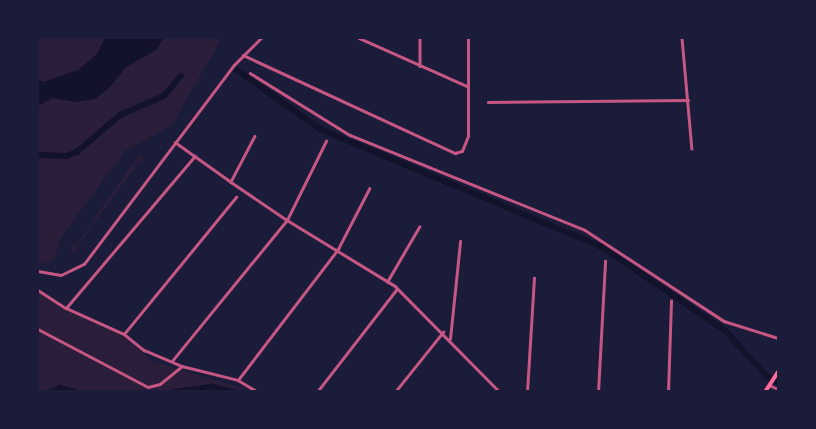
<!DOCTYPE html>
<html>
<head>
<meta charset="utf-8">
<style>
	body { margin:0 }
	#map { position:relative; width:816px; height:429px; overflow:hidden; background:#1b1b3a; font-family:"DejaVu Sans",sans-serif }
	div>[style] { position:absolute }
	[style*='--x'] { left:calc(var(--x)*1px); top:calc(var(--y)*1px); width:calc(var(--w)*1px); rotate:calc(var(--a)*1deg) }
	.green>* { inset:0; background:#2a1e3b }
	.water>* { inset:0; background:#12122b }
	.canal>* { height:5.5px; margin:-2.75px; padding:0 2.75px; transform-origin:2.75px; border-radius:2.75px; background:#12122b }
	.minor>* { height:2.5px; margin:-1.25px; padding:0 1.25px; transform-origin:1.25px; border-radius:1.25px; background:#c65784 }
	.secondary>* { height:4px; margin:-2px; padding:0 2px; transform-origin:2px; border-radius:2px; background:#ff6b9d }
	span { translate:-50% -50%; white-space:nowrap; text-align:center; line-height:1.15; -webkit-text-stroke:4px #1b1b3a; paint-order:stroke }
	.frame { position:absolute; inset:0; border:39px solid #1b1b3a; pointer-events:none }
</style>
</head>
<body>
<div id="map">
	<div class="green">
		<div style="clip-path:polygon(38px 38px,222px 38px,171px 126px,125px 151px,62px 236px,54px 260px,42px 264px,38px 263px)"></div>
		<div style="clip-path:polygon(139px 155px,143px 157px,143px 163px,138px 163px,76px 248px,81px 249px,72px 252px,71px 244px,76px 245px)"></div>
		<div style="clip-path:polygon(38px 291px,65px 309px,124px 336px,154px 362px,242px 388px,244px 391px,38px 391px)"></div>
	</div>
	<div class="water">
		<div style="clip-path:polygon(105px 38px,164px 38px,156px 50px,126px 67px,110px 87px,95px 99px,76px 102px,52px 98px,38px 106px,38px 80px,44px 82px,78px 70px,97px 54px)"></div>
	</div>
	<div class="canal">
		<div style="--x:236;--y:69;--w:103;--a:35.5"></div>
		<div style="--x:320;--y:129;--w:306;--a:22.7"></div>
		<div style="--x:602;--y:247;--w:150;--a:34.1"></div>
		<div style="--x:726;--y:331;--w:61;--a:47.7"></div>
		<div style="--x:767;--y:376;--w:13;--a:29"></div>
		<div style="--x:38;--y:155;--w:28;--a:2"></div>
		<div style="--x:66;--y:156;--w:12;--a:-20"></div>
		<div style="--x:77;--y:152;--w:57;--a:-40.7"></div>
		<div style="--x:120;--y:115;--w:48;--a:-23.4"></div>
		<div style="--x:164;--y:96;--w:26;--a:-50"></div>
		<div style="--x:50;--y:392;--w:11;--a:-22"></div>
		<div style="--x:60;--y:388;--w:16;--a:15"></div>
		<div style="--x:175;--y:392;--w:37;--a:-8"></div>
		<div style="--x:212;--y:387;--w:23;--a:13"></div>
	</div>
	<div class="minor">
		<div style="--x:359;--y:38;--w:118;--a:24"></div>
		<div style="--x:420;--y:38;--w:28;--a:90"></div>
		<div style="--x:682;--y:38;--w:111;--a:84.9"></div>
		<div style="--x:243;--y:55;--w:234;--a:24.8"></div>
		<div style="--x:455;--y:153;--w:7;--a:-16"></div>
		<div style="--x:462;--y:151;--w:16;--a:-68"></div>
		<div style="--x:468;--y:136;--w:98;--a:-90"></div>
		<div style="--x:250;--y:73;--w:118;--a:31.8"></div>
		<div style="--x:350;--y:135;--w:253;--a:22"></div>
		<div style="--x:585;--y:230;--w:166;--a:33.2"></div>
		<div style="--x:724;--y:321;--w:57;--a:17.5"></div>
		<div style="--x:488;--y:102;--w:200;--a:-0.6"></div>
		<div style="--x:255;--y:136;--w:52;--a:117.6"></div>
		<div style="--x:231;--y:182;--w:68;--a:34.2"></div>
		<div style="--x:287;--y:220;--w:127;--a:31.4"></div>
		<div style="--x:395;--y:286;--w:149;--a:45.3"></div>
		<div style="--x:175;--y:142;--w:69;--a:35.5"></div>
		<div style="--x:38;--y:271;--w:23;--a:10"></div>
		<div style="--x:61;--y:275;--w:25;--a:-26"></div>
		<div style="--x:84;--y:264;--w:249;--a:-53"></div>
		<div style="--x:234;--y:65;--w:38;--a:-45"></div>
		<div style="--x:387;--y:282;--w:64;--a:-59.8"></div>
		<div style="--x:38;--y:290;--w:33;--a:33"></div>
		<div style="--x:66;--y:308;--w:64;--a:24.1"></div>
		<div style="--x:124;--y:334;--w:26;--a:39"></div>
		<div style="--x:144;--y:350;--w:41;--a:22.8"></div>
		<div style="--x:182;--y:366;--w:58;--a:14"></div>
		<div style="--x:238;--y:380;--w:23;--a:31"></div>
		<div style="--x:66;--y:308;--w:199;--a:-49.7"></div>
		<div style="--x:38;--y:329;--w:124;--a:27.8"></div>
		<div style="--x:148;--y:387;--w:12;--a:-14"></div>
		<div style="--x:160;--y:384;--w:28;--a:-39"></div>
		<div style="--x:124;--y:334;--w:177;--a:-50.7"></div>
		<div style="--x:450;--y:339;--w:98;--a:-84.1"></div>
		<div style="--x:172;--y:361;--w:182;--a:-50.8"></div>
		<div style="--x:287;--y:220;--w:88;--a:-63.7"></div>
		<div style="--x:238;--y:380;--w:165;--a:-52.6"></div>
		<div style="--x:338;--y:249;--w:68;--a:-62.7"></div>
		<div style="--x:769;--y:385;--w:10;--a:24"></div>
		<div style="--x:317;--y:392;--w:130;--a:-52.2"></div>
		<div style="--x:395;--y:392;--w:77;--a:-51.3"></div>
		<div style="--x:527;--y:392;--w:114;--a:-86.5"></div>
		<div style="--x:598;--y:392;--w:131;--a:-86.9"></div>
		<div style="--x:668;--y:392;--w:91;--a:-88.1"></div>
	</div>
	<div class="secondary">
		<div style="--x:765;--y:392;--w:24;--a:-57"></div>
	</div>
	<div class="frame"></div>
</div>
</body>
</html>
